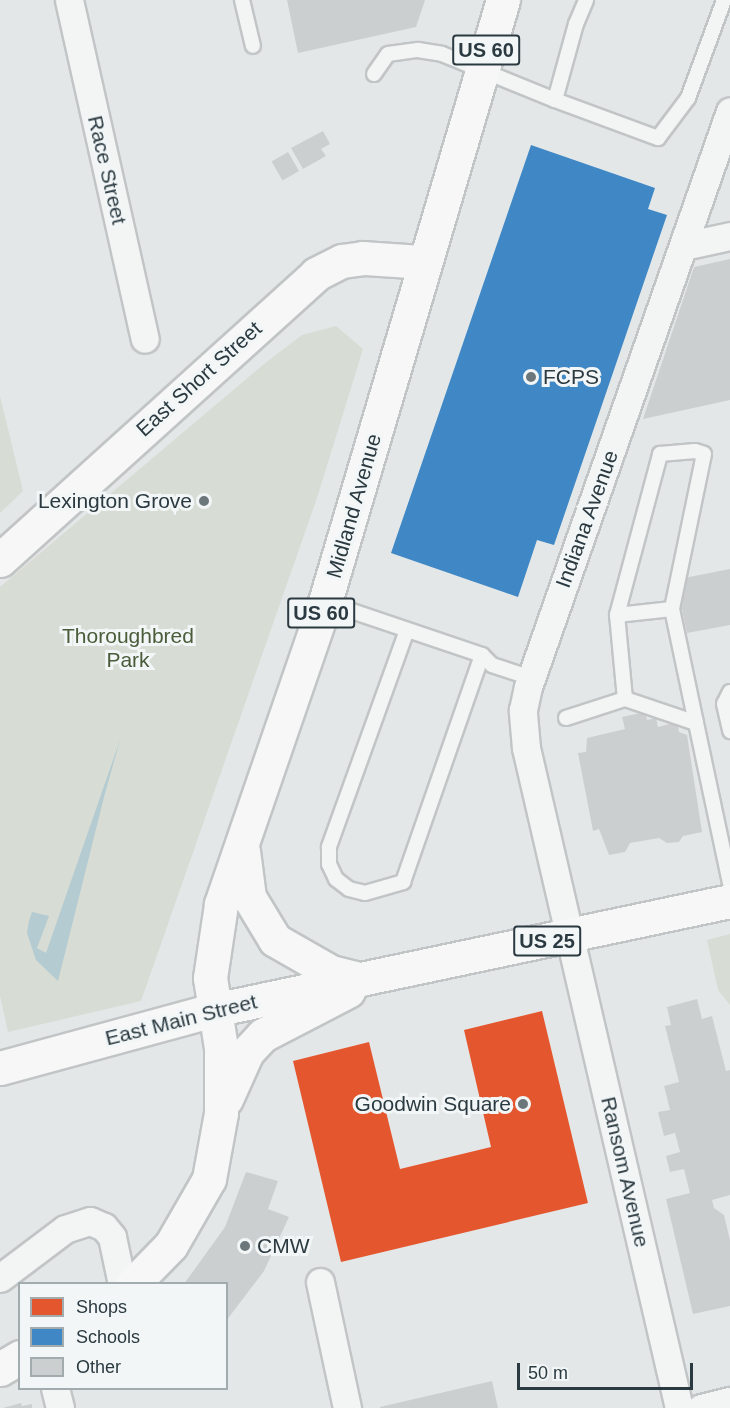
<!DOCTYPE html>
<html>
<head>
<meta charset="utf-8">
<style>
	body { margin:0 }
	#map { position:relative; width:730px; height:1408px; overflow:hidden; background:#e4e7e8; font-family:Helvetica,sans-serif }
	div>[style] { position:absolute }
	[style*='--x'] { left:calc(var(--x)*1px); top:calc(var(--y)*1px); width:calc(var(--w)*1px); rotate:calc(var(--a)*1deg) }
	.green>* { inset:0; background:#d7dcd4 }
	.water>* { inset:0; background:#b4cbd1 }
	.shops>* { inset:0; background:#e4572e }
	.schools>* { inset:0; background:#3f88c5 }
	.building>* { inset:0; background:#cccfd0; transform-origin:0 0 }
	.roads { filter:drop-shadow(2px 0 #c2c5c6) drop-shadow(-2px 0 #c2c5c6) drop-shadow(0 2px #c2c5c6) drop-shadow(0 -2px #c2c5c6) }
	.service>* { height:14px; margin:-7px; padding:0 7px; transform-origin:7px; border-radius:7px; background:#f3f5f5 }
	.minor>* { height:27px; margin:-13.5px; padding:0 13.5px; transform-origin:13.5px; border-radius:13.5px; background:#f3f5f5 }
	.secondary>* { height:33px; margin:-16.5px; padding:0 16.5px; transform-origin:16.5px; border-radius:16.5px; background:#f7f7f7 }
	.primary>* { height:33px; margin:-16.5px; padding:0 16.5px; transform-origin:16.5px; border-radius:16.5px; background:#f7f7f7 }
	.dots>* { width:16px; height:16px; translate:-50% -50%; box-sizing:border-box; border:3px solid #f2f6f7; border-radius:50% }
	span { translate:-50% -50%; white-space:nowrap; text-align:center; line-height:1.15; -webkit-text-stroke:6px #f2f6f7; paint-order:stroke }
	.shield-label span { padding:2px 4px; background:#f2f6f7; border:2px solid; border-radius:4px; -webkit-text-stroke-width:0 }
	.shield-label { font-size:20px; color:#2b3a41; font-weight:700 }
	.street-label { font-size:21px; color:#2b3a41 }
	.poi-label { font-size:21px; color:#2b3a41 }
	.left { translate:0 -50%; text-align:left }
	.right { translate:-100% -50%; text-align:right }
	.park-label { font-size:21px; color:#4a5c39 }
	.legend { position:absolute; left:18px; top:1282px; width:210px; height:108px; box-sizing:border-box; background:#f2f6f7; border:2px solid #a2abae; margin:0; padding:8px 10px; list-style:none; font-size:18px; color:#2b3a41 }
	.legend li { display:flex; align-items:center; gap:12px; height:30px }
	.legend b { width:30px; border:2px solid #a2abae }
	.scale { position:absolute; left:517px; top:1363px; width:176px; height:27px; box-sizing:border-box; border:3px solid #2b3a41; border-top:0; padding-left:8px; font-size:18px; line-height:21px; white-space:nowrap; color:#2b3a41; -webkit-text-stroke:4px #f2f6f7; paint-order:stroke }
</style>
</head>
<body>
<div id="map">
	<div class="green">
		<div style="clip-path:polygon(336px 326px,363px 349px,317px 498px,141px 1001px,8px 1032px,0 996px,0 587px,264px 364px,302px 335px)"></div>
		<div style="clip-path:polygon(0 396px,23px 491px,0 513px)"></div>
		<div style="clip-path:polygon(730px 934px,730px 1005px,718px 990px,707px 940px)"></div>
	</div>
	<div class="water">
		<div style="clip-path:polygon(120px 740px,104px 797px,58px 981px,36px 960px,27px 933px,29px 921px,32px 912px,49px 916px,37px 948px,46px 953px)"></div>
	</div>
	<div class="shops">
		<div style="clip-path:polygon(542px 1011px,588px 1203px,341px 1262px,293px 1061px,369px 1042px,400px 1169px,491px 1147px,464px 1030px)"></div>
	</div>
	<div class="schools">
		<div style="clip-path:polygon(531px 145px,655px 188px,648px 209px,667px 215px,554px 545px,537px 540px,518px 597px,391px 553px)"></div>
	</div>
	<div class="building">
		<div style="clip-path:polygon(287px 0,425px 0,416px 27px,298px 53px)"></div>
		<div style="clip-path:polygon(323px 131px,330px 144px,321px 149px,326px 156px,303px 169px,291px 148px)"></div>
		<div style="left:288px;top:152px;width:22px;height:19px;rotate:60deg"></div>
		<div style="clip-path:polygon(730px 259px,730px 400px,643px 419px,694px 267px)"></div>
		<div style="clip-path:polygon(730px 569px,730px 625px,687px 633px,682px 609px,684px 578px)"></div>
		<div style="clip-path:polygon(645px 712px,647px 720px,656px 718px,658px 727px,677px 722px,679px 732px,687px 735px,702px 832px,683px 836px,679px 842px,667px 843px,659px 838px,630px 843px,625px 852px,609px 855px,599px 829px,593px 831px,578px 753px,586px 752px,587px 738px,625px 729px,622px 717px)"></div>
		<div style="clip-path:polygon(697px 999px,702px 1019px,712px 1016px,726px 1071px,730px 1070px,730px 1195px,712px 1200px,714px 1208px,724px 1215px,730px 1240px,730px 1306px,693px 1314px,666px 1199px,690px 1193px,684px 1169px,670px 1172px,666px 1156px,680px 1152px,675px 1133px,664px 1136px,658px 1112px,670px 1110px,664px 1086px,679px 1082px,665px 1026px,671px 1025px,667px 1007px)"></div>
		<div style="clip-path:polygon(246px 1172px,278px 1181px,268px 1209px,289px 1217px,264px 1271px,226px 1321px,226px 1284px,184px 1284px,225px 1227px)"></div>
		<div style="clip-path:polygon(492px 1381px,498px 1408px,380px 1408px,380px 1407px)"></div>
		<div style="clip-path:polygon(21px 1403px,22px 1406px,32px 1404px,32px 1408px,3px 1408px)"></div>
	</div>
	<div class="roads">
		<div class="service">
			<div style="--x:242;--y:0;--w:47;--a:76.6"></div>
			<div style="--x:374;--y:74;--w:24;--a:-55"></div>
			<div style="--x:388;--y:54;--w:30;--a:-8"></div>
			<div style="--x:418;--y:50;--w:24;--a:9"></div>
			<div style="--x:442;--y:54;--w:122;--a:22.2"></div>
			<div style="--x:555;--y:100;--w:79;--a:-74.6"></div>
			<div style="--x:576;--y:24;--w:26;--a:-67"></div>
			<div style="--x:555;--y:100;--w:110;--a:20.3"></div>
			<div style="--x:658;--y:138;--w:50;--a:-53.1"></div>
			<div style="--x:688;--y:98;--w:104;--a:-69.8"></div>
			<div style="--x:325;--y:602;--w:166;--a:18.7"></div>
			<div style="--x:482;--y:655;--w:14;--a:45"></div>
			<div style="--x:492;--y:665;--w:41;--a:18.4"></div>
			<div style="--x:617;--y:615;--w:55;--a:-6.2"></div>
			<div style="--x:407;--y:630;--w:231;--a:109.8"></div>
			<div style="--x:329;--y:847;--w:17;--a:90"></div>
			<div style="--x:329;--y:864;--w:17;--a:65"></div>
			<div style="--x:336;--y:879;--w:16;--a:38"></div>
			<div style="--x:349;--y:889;--w:16;--a:14"></div>
			<div style="--x:365;--y:893;--w:40;--a:-16"></div>
			<div style="--x:403;--y:882;--w:240;--a:-70.8"></div>
			<div style="--x:730;--y:692;--w:13;--a:117"></div>
			<div style="--x:724;--y:704;--w:28;--a:77"></div>
			<div style="--x:566;--y:718;--w:62;--a:-17.9"></div>
			<div style="--x:696;--y:723;--w:75;--a:-161.3"></div>
			<div style="--x:625;--y:699;--w:84;--a:-95.4"></div>
			<div style="--x:617;--y:615;--w:167;--a:-75"></div>
			<div style="--x:660;--y:454;--w:35;--a:-5"></div>
			<div style="--x:695;--y:451;--w:9;--a:18"></div>
			<div style="--x:704;--y:454;--w:158;--a:101.7"></div>
			<div style="--x:672;--y:609;--w:116;--a:78.1"></div>
			<div style="--x:696;--y:723;--w:164;--a:78"></div>
		</div>
		<div class="minor">
			<div style="--x:69;--y:0;--w:347;--a:77.4"></div>
			<div style="--x:684;--y:246;--w:47;--a:-12.3"></div>
			<div style="--x:0;--y:1278;--w:81;--a:-37"></div>
			<div style="--x:65;--y:1229;--w:26;--a:-18"></div>
			<div style="--x:90;--y:1221;--w:15;--a:23"></div>
			<div style="--x:104;--y:1227;--w:13;--a:51"></div>
			<div style="--x:112;--y:1237;--w:48;--a:78"></div>
			<div style="--x:320;--y:1282;--w:129;--a:77.9"></div>
			<div style="--x:55;--y:1388;--w:21;--a:76"></div>
			<div style="--x:679;--y:1408;--w:678;--a:-103.05"></div>
			<div style="--x:526;--y:748;--w:38;--a:-95"></div>
			<div style="--x:523;--y:710;--w:24;--a:-78"></div>
			<div style="--x:528;--y:687;--w:610;--a:-70.67"></div>
			<div style="--x:701;--y:1408;--w:30;--a:-14"></div>
		</div>
		<div class="secondary">
			<div style="--x:0;--y:560;--w:426;--a:-42.1"></div>
			<div style="--x:316;--y:274;--w:29;--a:-27"></div>
			<div style="--x:342;--y:261;--w:21;--a:-8"></div>
			<div style="--x:363;--y:258;--w:61;--a:3.8"></div>
		</div>
		<div class="primary">
			<div style="--x:243;--y:851;--w:46;--a:82.6"></div>
			<div style="--x:249;--y:897;--w:50;--a:58.8"></div>
			<div style="--x:275;--y:940;--w:64;--a:29.7"></div>
			<div style="--x:331;--y:972;--w:30;--a:14"></div>
			<div style="--x:0;--y:1068;--w:222;--a:-15.2"></div>
			<div style="--x:214;--y:1010;--w:527;--a:-11.93"></div>
			<div style="--x:226;--y:1099;--w:51;--a:-65.9"></div>
			<div style="--x:247;--y:1052;--w:23;--a:-47"></div>
			<div style="--x:263;--y:1035;--w:96;--a:-27.4"></div>
			<div style="--x:133;--y:1284;--w:54;--a:-45.7"></div>
			<div style="--x:171;--y:1245;--w:76;--a:-60.1"></div>
			<div style="--x:209;--y:1179;--w:67;--a:-79.7"></div>
			<div style="--x:221;--y:1113;--w:65;--a:-90"></div>
			<div style="--x:221;--y:1048;--w:71;--a:-98.9"></div>
			<div style="--x:210;--y:978;--w:75;--a:-81.5"></div>
			<div style="--x:221;--y:904;--w:319;--a:-71"></div>
			<div style="--x:325;--y:602;--w:628;--a:-73.53"></div>
			<div style="--x:0;--y:1369;--w:23;--a:-31"></div>
		</div>
	</div>
	<div class="dots">
		<div style="left:531px;top:377px;background:#6c777b"></div>
		<div style="left:204px;top:501px;background:#6c777b"></div>
		<div style="left:523px;top:1104px;background:#6c777b"></div>
		<div style="left:245px;top:1246px;background:#6c777b"></div>
	</div>
	<div class="shield-label">
		<span style="left:486px;top:50px">US 60</span>
		<span style="left:321px;top:613px">US 60</span>
		<span style="left:547px;top:941px">US 25</span>
	</div>
	<div class="street-label">
		<span style="left:107px;top:170px;rotate:77deg">Race Street</span>
		<span style="left:199px;top:379px;rotate:-42deg">East Short Street</span>
		<span style="left:354px;top:506px;rotate:-74deg">Midland Avenue</span>
		<span style="left:587px;top:519px;rotate:-70deg">Indiana Avenue</span>
		<span style="left:181px;top:1020px;rotate:-14deg">East Main Street</span>
		<span style="left:625px;top:1172px;rotate:77deg">Ransom Avenue</span>
	</div>
	<div class="poi-label">
		<span class="left" style="left:543px;top:377px">FCPS</span>
		<span class="right" style="left:192px;top:501px">Lexington Grove</span>
		<span class="right" style="left:511px;top:1104px">Goodwin Square</span>
		<span class="left" style="left:257px;top:1246px">CMW</span>
	</div>
	<div class="park-label">
		<span style="left:128px;top:648px">Thoroughbred<br>Park</span>
	</div>
	<ul class="legend">
	<li><b style="height:16px;background:#e4572e"></b>Shops</li>
	<li><b style="height:16px;background:#3f88c5"></b>Schools</li>
	<li><b style="height:16px;background:#cccfd0"></b>Other</li>
	</ul>
	<div class="scale">50 m</div>
</div>
</body>
</html>
